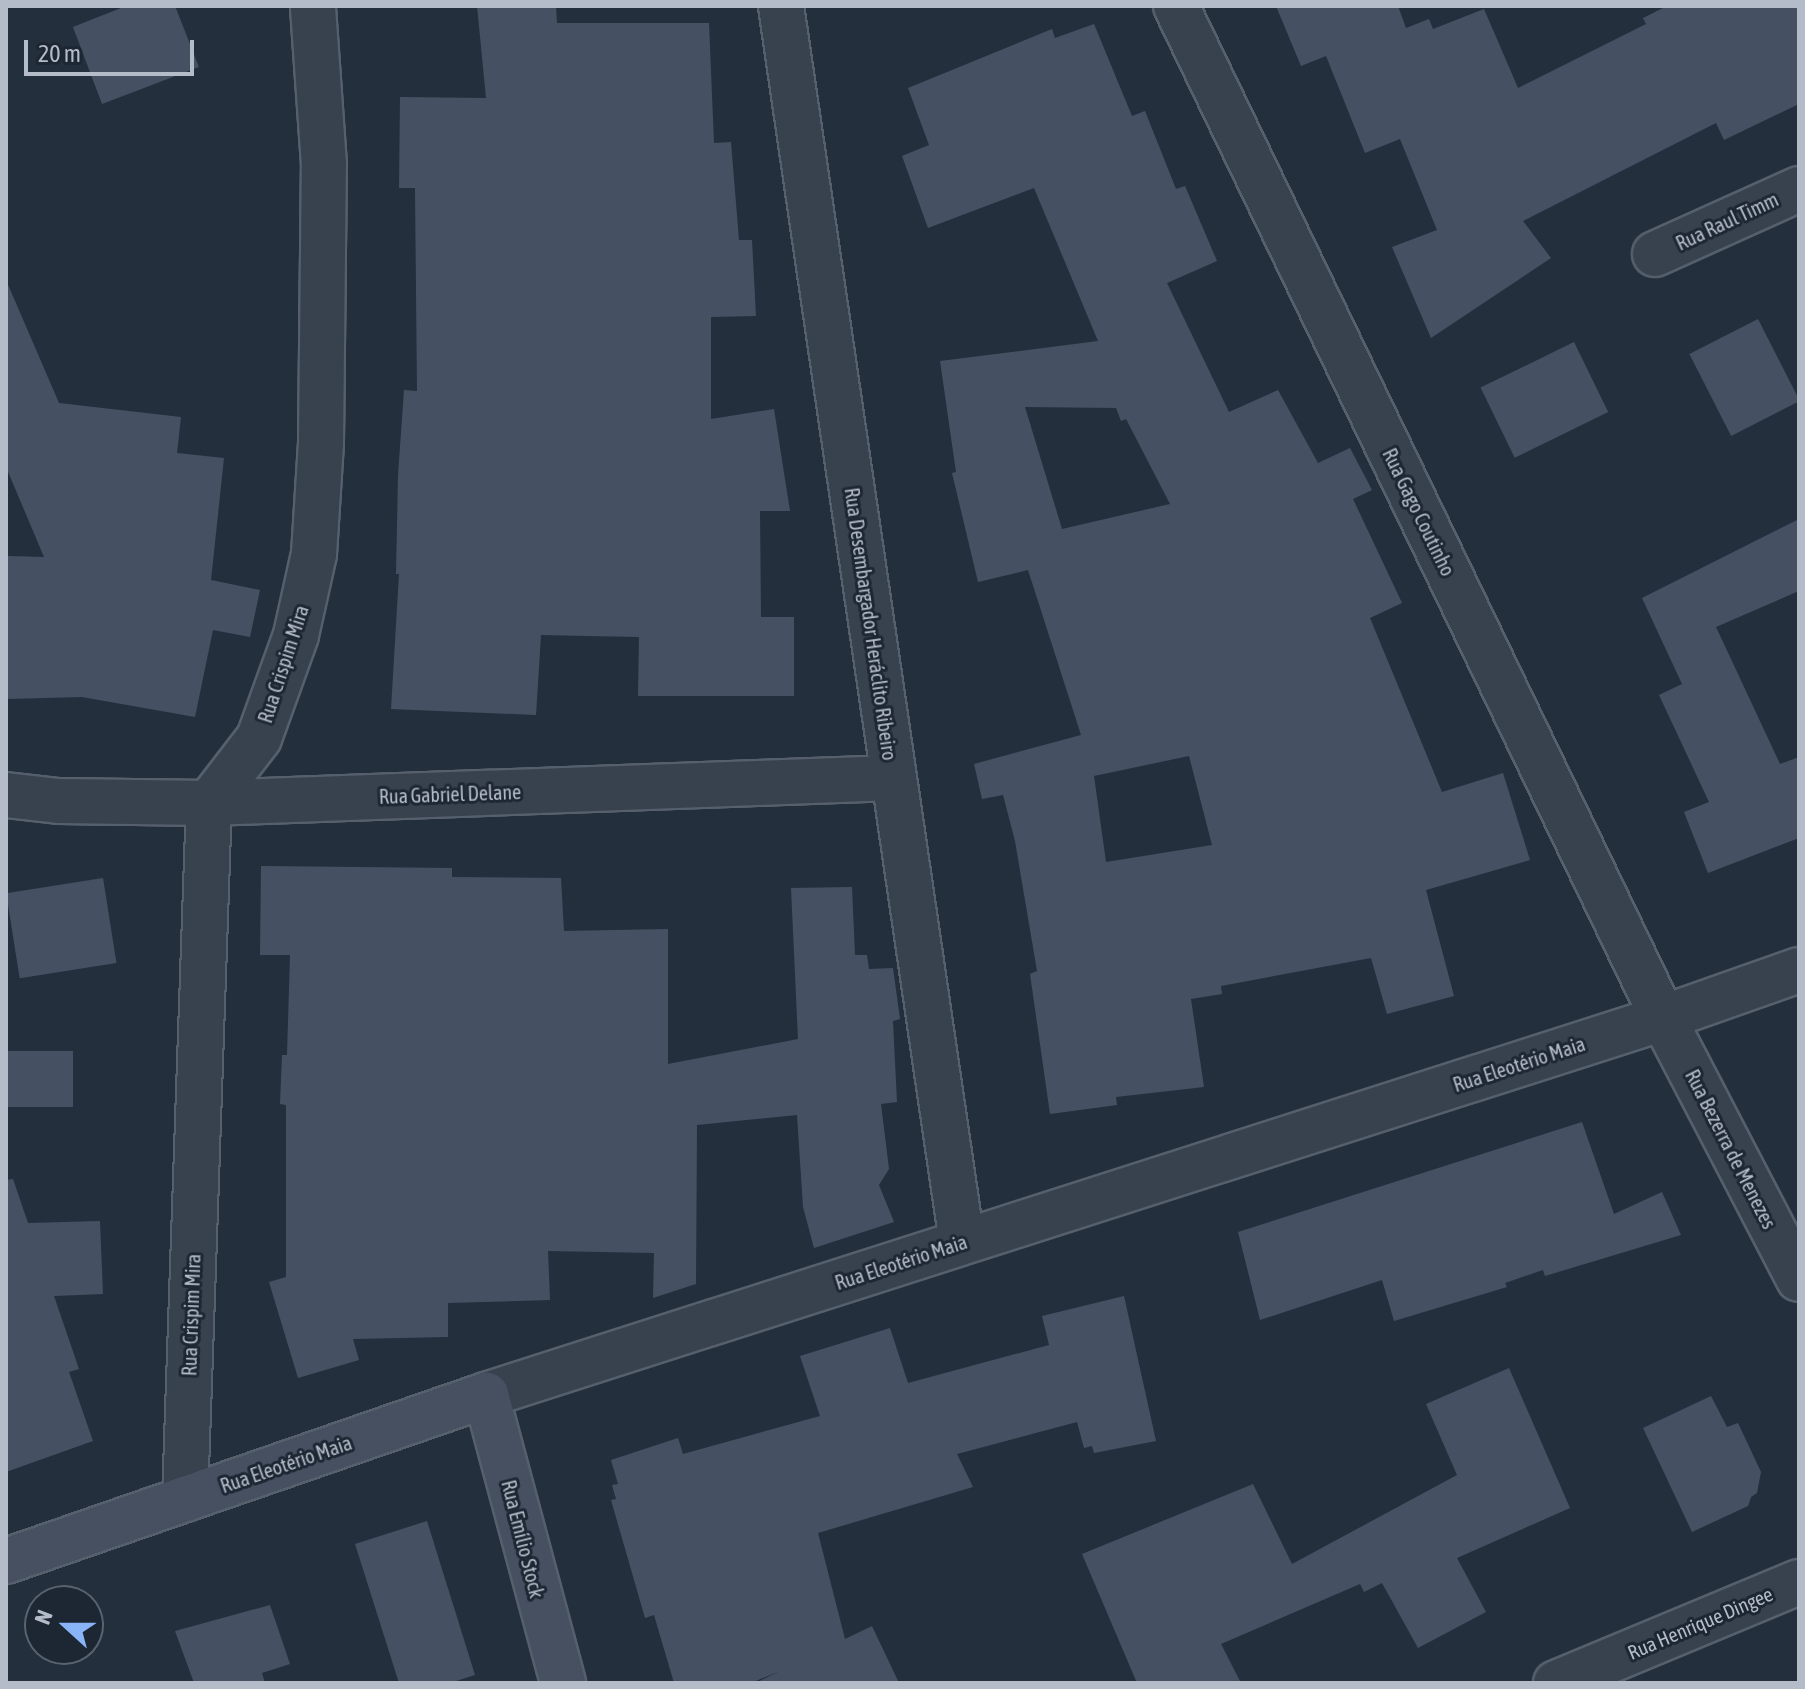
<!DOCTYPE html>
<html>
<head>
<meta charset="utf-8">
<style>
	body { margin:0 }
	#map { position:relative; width:1805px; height:1689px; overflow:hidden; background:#242f3e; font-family:"Asap Condensed",sans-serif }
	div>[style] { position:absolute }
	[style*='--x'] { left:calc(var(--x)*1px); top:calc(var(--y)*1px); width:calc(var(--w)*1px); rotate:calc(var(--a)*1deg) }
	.building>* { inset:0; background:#455162; transform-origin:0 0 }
	.roads { filter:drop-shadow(2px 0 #565f6c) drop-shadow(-2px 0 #565f6c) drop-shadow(0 2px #565f6c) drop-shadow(0 -2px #565f6c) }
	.street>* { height:44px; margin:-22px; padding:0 22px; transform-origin:22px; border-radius:22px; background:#38414e }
	.secondary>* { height:44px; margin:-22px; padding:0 22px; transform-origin:22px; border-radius:22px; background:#465061 }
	span { translate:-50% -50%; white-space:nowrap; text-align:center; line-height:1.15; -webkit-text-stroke:6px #1d2633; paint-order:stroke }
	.street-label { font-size:20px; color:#b4bcc9 }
	.frame { position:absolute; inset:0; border:8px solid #b4bcc9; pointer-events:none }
	.north { position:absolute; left:24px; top:1585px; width:80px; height:80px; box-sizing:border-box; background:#1d2633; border:2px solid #59626f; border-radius:50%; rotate:291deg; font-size:22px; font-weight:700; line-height:32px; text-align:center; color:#b4bcc9 }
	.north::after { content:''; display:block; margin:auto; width:28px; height:36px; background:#8ab4f8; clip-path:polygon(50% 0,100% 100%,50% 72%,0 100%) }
	.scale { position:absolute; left:24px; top:40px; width:170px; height:36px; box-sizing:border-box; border:4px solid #b4bcc9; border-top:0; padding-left:10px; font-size:24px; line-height:28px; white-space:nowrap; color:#b4bcc9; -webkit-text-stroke:6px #1d2633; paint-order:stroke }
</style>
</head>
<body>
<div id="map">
	<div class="building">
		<div style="clip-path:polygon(126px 6px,175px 6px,199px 67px,102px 104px,73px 27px)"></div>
		<div style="clip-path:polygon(477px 6px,556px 6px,557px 23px,709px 23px,714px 143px,731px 142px,739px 240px,752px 240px,756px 316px,711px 317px,711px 419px,774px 409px,790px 511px,760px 511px,761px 617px,794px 617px,794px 696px,638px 696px,639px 637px,541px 635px,536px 715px,391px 709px,399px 574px,396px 574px,398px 475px,404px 390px,417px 391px,415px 188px,399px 188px,400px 97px,486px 98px)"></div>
		<div style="clip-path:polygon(1276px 6px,1398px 6px,1406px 28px,1429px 19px,1433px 29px,1484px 9px,1518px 88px,1646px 24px,1643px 18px,1667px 6px,1799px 6px,1799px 104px,1724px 140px,1716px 123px,1523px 221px,1551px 258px,1431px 338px,1392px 247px,1437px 230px,1400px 139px,1365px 153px,1326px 56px,1301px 66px)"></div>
		<div style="clip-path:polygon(evenodd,1094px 24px,1132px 116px,1145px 111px,1176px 189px,1185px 186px,1217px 261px,1167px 283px,1229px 412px,1278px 390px,1318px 463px,1350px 448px,1372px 490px,1353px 499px,1402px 603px,1370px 618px,1442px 792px,1503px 773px,1530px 860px,1426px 890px,1454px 996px,1387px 1014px,1371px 958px,1221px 986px,1222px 994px,1191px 999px,1204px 1087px,1116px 1097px,1117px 1105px,1050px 1114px,1030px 974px,1037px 971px,1015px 841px,1003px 795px,982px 799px,974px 764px,1081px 735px,1028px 570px,978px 582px,952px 473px,956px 472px,940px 361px,1098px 341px,1034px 188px,928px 228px,902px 156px,929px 145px,908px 88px,1052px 29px,1055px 38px,1094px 24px,1025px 407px,1116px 408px,1121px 421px,1126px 419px,1170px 504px,1062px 529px,1025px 407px,1094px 24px,1189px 756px,1212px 845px,1106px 862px,1094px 776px,1189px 756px)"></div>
		<div style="clip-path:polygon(6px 280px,59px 403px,181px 417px,177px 453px,224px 458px,211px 580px,260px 590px,250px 637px,213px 630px,195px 717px,82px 697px,6px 699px,6px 556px,44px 557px,6px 467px)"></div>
		<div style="left:1758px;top:319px;width:92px;height:77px;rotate:63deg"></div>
		<div style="left:1574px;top:342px;width:78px;height:104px;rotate:64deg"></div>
		<div style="clip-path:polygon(1799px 519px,1799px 591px,1716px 627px,1780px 764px,1799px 757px,1799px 838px,1708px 873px,1684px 812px,1709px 802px,1659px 695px,1682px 684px,1642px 598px)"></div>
		<div style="clip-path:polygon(261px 866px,452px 868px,452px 877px,561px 878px,564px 931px,668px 929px,668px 1064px,798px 1039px,791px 888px,852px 887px,855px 955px,867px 955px,869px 969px,893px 968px,900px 1019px,893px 1021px,897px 1102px,881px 1104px,889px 1169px,879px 1185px,894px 1222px,814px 1248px,803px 1207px,797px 1115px,697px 1125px,696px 1284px,653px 1298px,654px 1253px,548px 1251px,550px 1300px,448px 1303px,448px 1337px,353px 1339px,359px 1360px,298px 1378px,269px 1282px,286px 1277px,286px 1105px,280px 1104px,282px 1055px,287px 1055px,290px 955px,260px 955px)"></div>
		<div style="left:103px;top:878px;width:86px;height:98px;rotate:81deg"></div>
		<div style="left:73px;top:1051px;width:56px;height:67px;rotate:90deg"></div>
		<div style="clip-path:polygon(1582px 1122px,1614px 1214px,1662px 1192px,1681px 1235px,1545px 1276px,1543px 1270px,1505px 1283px,1507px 1287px,1394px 1321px,1382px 1280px,1260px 1320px,1238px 1232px)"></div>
		<div style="clip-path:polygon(13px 1179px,28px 1223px,100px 1221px,103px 1294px,54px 1296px,79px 1369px,69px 1372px,93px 1441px,6px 1472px,6px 1180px)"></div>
		<div style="clip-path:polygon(1124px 1296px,1156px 1441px,1094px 1453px,1092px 1446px,1084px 1448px,1077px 1422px,957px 1454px,973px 1487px,818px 1533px,845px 1639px,872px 1626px,899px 1683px,755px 1683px,780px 1671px,751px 1683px,674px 1683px,654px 1615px,645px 1618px,611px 1500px,616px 1499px,612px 1485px,618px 1484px,611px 1460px,678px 1438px,683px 1454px,820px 1416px,800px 1356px,890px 1328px,908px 1383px,1049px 1345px,1042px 1316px)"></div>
		<div style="clip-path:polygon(1509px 1368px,1570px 1508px,1457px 1558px,1486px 1612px,1418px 1648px,1382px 1583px,1364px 1592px,1360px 1584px,1221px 1644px,1241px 1683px,1137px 1683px,1082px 1554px,1253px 1484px,1292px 1564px,1457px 1475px,1426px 1404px)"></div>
		<div style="clip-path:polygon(1711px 1396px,1727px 1427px,1738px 1423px,1761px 1472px,1757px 1493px,1751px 1497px,1748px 1506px,1692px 1532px,1643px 1428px)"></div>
		<div style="clip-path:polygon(427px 1521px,475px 1675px,450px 1683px,399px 1683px,355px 1544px)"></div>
		<div style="clip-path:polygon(270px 1605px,290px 1664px,262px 1673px,265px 1683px,194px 1683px,175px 1631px)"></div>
	</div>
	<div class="roads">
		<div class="street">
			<div style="--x:781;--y:6;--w:1249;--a:81.67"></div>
			<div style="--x:1176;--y:6;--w:1123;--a:64.3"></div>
			<div style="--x:1663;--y:1018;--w:294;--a:62.5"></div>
			<div style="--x:1655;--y:254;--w:158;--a:-24.3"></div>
			<div style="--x:6;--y:795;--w:53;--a:6.5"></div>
			<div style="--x:59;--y:801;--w:150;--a:0.8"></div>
			<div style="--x:209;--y:803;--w:685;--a:-2.09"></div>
			<div style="--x:486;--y:1395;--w:1236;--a:-17.76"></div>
			<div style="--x:1663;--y:1018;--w:144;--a:-19.4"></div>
			<div style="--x:185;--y:1499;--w:696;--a:-88.03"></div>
			<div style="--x:209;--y:803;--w:82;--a:-52.4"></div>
			<div style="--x:259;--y:738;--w:109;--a:-70.2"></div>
			<div style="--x:296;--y:635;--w:83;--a:-77.5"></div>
			<div style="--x:314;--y:554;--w:112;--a:-86.4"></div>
			<div style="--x:321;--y:442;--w:277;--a:-89.4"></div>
			<div style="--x:324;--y:165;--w:159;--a:-94"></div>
			<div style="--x:1556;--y:1683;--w:263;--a:-22.6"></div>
		</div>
		<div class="secondary">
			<div style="--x:6;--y:1561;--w:508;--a:-19.08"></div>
			<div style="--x:486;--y:1395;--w:298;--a:75"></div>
		</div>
	</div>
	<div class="street-label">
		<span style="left:1727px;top:221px;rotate:-25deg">Rua Raul Timm</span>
		<span style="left:1419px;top:512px;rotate:64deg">Rua Gago Coutinho</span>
		<span style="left:871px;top:624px;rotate:82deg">Rua Desembargador Heráclito Ribeiro</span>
		<span style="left:283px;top:664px;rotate:-72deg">Rua Crispim Mira</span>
		<span style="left:450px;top:794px;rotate:-2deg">Rua Gabriel Delane</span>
		<span style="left:1519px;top:1064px;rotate:-18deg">Rua Eleotério Maia</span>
		<span style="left:1731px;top:1149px;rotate:63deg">Rua Bezerra de Menezes</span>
		<span style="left:901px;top:1262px;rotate:-18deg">Rua Eleotério Maia</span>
		<span style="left:191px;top:1315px;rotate:-88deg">Rua Crispim Mira</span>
		<span style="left:286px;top:1464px;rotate:-19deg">Rua Eleotério Maia</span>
		<span style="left:523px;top:1539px;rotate:76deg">Rua Emílio Stock</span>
		<span style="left:1700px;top:1623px;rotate:-23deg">Rua Henrique Dingee</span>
	</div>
	<div class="frame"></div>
	<div class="north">N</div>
	<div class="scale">20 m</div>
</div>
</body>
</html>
